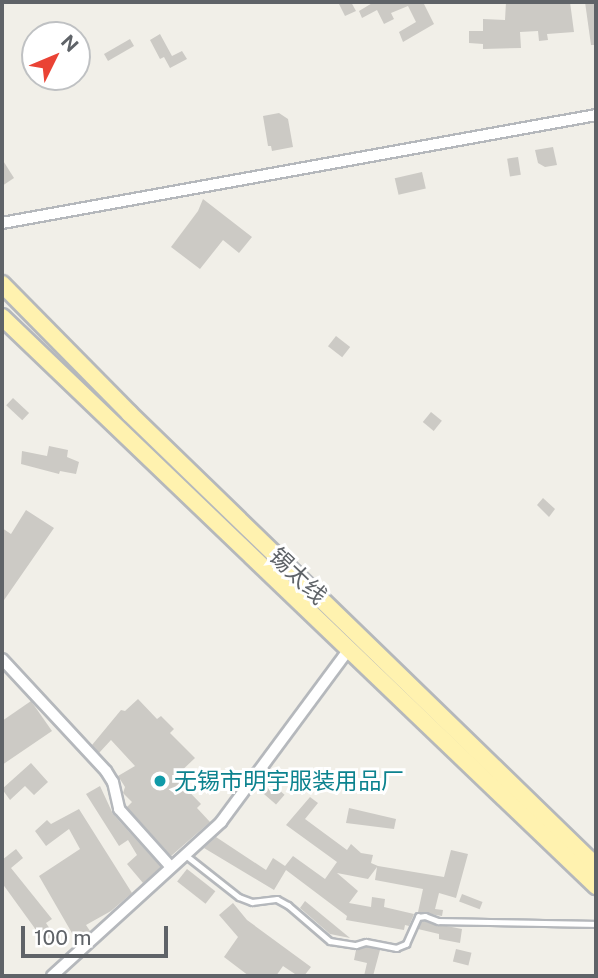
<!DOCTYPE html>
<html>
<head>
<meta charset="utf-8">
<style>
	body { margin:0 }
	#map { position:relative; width:598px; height:978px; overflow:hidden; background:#f1efe8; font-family:"Public Sans","Noto Sans SC",sans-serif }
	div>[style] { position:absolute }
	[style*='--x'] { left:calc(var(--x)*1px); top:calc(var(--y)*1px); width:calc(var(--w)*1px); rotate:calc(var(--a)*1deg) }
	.building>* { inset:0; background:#cccac5; transform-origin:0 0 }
	.roads { filter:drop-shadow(2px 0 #b5b8bc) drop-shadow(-2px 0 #b5b8bc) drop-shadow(0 2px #b5b8bc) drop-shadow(0 -2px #b5b8bc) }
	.lane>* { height:4.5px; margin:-2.25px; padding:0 2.25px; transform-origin:2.25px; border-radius:2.25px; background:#fff }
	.street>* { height:10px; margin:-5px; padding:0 5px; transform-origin:5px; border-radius:5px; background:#fff }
	.primary>* { height:16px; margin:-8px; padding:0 8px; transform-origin:8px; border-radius:8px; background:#fff2af }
	.dots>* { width:19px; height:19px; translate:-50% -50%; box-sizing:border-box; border:4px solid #fff; border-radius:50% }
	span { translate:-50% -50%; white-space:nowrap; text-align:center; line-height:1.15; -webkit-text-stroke:6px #fff; paint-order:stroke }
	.street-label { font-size:23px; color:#5f6368 }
	.culture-label { font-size:23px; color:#0d838f }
	.left { translate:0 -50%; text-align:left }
	.frame { position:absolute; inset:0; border:4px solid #5f6368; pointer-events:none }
	.north { position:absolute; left:21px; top:21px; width:70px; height:70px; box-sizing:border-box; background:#fff; border:2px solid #bfc1c3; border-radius:50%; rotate:47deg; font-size:19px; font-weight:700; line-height:28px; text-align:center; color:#5f6368 }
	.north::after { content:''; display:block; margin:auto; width:24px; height:32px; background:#ea4335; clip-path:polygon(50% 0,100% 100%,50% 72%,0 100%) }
	.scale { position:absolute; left:21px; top:926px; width:147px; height:32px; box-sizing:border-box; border:4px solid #5f6368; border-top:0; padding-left:9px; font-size:21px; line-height:24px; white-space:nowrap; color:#5f6368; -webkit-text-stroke:5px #fff; paint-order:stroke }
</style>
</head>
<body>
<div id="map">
	<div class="building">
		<div style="clip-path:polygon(338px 2px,351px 2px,356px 11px,345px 16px)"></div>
		<div style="clip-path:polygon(374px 2px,423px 2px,434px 24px,403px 42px,399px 32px,416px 22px,408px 6px,391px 13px,394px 19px,384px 24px,377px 10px,362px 18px,359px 11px)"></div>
		<div style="clip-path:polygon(506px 2px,570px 2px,574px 32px,547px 34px,548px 40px,539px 41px,538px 31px,520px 32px,521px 48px,483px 49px,483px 44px,469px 43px,469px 31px,483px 31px,483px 19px,505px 20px)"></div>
		<div style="clip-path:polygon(585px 2px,596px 2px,596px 45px,591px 45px)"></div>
		<div style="clip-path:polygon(160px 34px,172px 56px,182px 51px,187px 59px,170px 68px,164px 57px,160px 59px,150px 40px)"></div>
		<div style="left:130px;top:39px;width:8px;height:30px;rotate:60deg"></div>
		<div style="clip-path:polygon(279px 113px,288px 119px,293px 147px,272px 151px,271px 146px,268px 146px,263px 116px)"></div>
		<div style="clip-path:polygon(553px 147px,557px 165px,545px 167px,538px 163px,535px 150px)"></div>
		<div style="left:518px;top:157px;width:18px;height:11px;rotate:81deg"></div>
		<div style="clip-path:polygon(2px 159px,14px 178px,2px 186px)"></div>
		<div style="left:422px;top:172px;width:17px;height:28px;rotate:77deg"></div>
		<div style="clip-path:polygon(203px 199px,252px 237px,239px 253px,223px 240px,200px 269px,171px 247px,198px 211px)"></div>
		<div style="left:336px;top:336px;width:18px;height:13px;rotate:38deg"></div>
		<div style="left:13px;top:398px;width:22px;height:10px;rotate:43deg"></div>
		<div style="left:431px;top:412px;width:14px;height:13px;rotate:39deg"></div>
		<div style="clip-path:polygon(49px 446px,68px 450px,67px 457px,79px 462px,76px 474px,60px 471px,59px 474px,21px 464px,22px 451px,47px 456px)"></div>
		<div style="clip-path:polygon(543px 498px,555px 509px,549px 517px,537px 505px)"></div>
		<div style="clip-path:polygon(26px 510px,54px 528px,2px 603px,2px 528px,11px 534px)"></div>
		<div style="clip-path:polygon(138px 699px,157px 719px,161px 716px,174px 729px,170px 733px,195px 758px,175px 777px,201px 804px,197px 808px,210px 822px,171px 856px,127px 807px,132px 802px,123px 793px,125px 787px,118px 776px,135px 766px,111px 740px,99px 753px,92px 745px,121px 710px,125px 711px)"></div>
		<div style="clip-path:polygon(31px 701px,52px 731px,2px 765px,2px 721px)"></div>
		<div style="clip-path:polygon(31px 763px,48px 782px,34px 795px,25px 786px,10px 800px,2px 789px)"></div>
		<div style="left:271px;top:783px;width:18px;height:13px;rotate:41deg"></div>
		<div style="clip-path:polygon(100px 786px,113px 814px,161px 867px,143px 883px,127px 864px,137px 855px,128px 840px,119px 846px,86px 794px)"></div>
		<div style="clip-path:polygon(310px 797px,318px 803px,305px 819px,347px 850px,351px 844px,361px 853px,373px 855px,371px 863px,378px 866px,444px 877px,451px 850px,468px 854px,456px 898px,439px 893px,435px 909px,443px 910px,442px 916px,418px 912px,423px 889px,375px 880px,377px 867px,368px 879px,337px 873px,358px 891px,349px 903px,371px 907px,372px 897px,385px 899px,384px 907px,414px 914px,409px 926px,405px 925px,404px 930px,346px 920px,347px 916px,286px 870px,274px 890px,204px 848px,216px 837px,266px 870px,273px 858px,285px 866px,293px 856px,325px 879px,337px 862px,286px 825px)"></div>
		<div style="clip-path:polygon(349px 808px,396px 819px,394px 829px,346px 823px)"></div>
		<div style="clip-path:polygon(79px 809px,132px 893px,111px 911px,86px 925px,90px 931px,76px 940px,39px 876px,80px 849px,69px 829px,46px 846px,35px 831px,47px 820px,51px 824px)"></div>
		<div style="clip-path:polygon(16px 849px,23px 858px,11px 868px,52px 919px,46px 923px,54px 935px,44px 941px,2px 883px,2px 860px)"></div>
		<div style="left:187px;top:869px;width:36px;height:16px;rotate:38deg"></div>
		<div style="left:462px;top:894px;width:22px;height:8px;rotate:21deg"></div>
		<div style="clip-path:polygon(305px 901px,350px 938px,330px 934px,300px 908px)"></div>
		<div style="clip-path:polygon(233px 903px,247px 920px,311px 967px,304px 976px,298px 976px,283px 966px,276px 976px,249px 976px,224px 957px,238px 937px,219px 915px)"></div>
		<div style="clip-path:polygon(421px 921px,462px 929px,460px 943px,439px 939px,439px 934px,418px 929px)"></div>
		<div style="clip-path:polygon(367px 947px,380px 950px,373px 976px,364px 976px,367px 963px,354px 960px,356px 950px)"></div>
		<div style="left:456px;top:949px;width:16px;height:13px;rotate:14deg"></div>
	</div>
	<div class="roads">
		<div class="lane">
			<div style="--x:187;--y:856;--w:66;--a:38.3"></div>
			<div style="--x:239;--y:897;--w:14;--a:21"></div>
			<div style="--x:252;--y:902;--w:25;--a:-7"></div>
			<div style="--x:277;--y:899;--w:13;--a:29"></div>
			<div style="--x:288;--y:905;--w:55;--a:40.6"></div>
			<div style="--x:330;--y:941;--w:26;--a:9"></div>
			<div style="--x:356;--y:945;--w:10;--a:-17"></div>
			<div style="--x:366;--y:942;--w:31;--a:11"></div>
			<div style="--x:396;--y:948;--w:11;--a:-22"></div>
			<div style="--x:406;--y:944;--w:30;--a:-66"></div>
			<div style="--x:418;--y:917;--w:7;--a:-8"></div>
			<div style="--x:425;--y:916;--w:14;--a:21"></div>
			<div style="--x:438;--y:921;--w:158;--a:1.1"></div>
		</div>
		<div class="street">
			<div style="--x:2;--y:223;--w:604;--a:-10.3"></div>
			<div style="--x:2;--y:659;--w:153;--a:47.1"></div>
			<div style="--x:106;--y:771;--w:13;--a:58"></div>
			<div style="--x:113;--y:782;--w:28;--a:77"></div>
			<div style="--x:119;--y:809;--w:76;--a:48.2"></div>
			<div style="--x:52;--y:976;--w:229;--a:-42.3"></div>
			<div style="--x:221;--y:822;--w:215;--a:-53.5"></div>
		</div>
		<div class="primary">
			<div style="--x:2;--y:284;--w:181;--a:45.4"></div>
			<div style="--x:129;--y:413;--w:651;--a:44.13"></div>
			<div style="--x:2;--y:317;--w:823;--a:43.77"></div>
		</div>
	</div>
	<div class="dots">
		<div style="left:160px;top:781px;background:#0f9aa8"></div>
	</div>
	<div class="street-label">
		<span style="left:298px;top:576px;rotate:44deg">锡太线</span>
	</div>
	<div class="culture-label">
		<span class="left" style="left:174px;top:781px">无锡市明宇服装用品厂</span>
	</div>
	<div class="frame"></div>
	<div class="north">N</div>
	<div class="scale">100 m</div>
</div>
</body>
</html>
